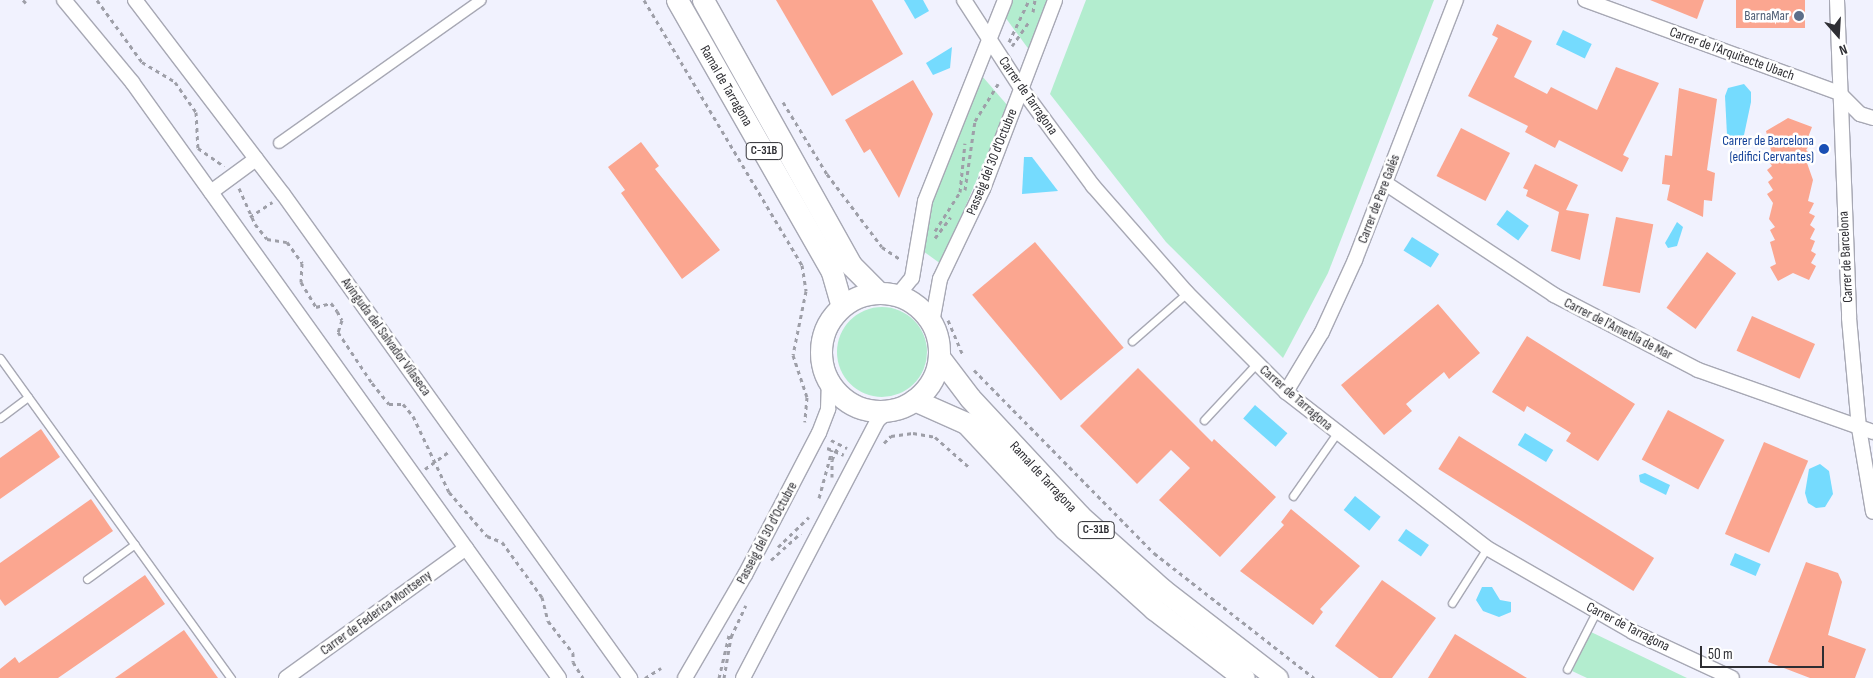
<!DOCTYPE html>
<html>
<head>
<meta charset="utf-8">
<style>
	body { margin:0 }
	#map { position:relative; width:1873px; height:678px; overflow:hidden; background:#f1f2fe; font-family:"Sofia Sans Condensed",sans-serif }
	div>[style] { position:absolute }
	[style*='--x'] { left:calc(var(--x)*1px); top:calc(var(--y)*1px); width:calc(var(--w)*1px); rotate:calc(var(--a)*1deg) }
	.green>* { inset:0; background:#b3edcf }
	.round { border-radius:50% }
	.water>* { inset:0; background:#75dbfe; transform-origin:0 0 }
	.building>* { inset:0; background:#fba690; transform-origin:0 0 }
	.path>* { height:3px; margin-top:-1.5px; transform-origin:0; background:repeating-linear-gradient(90deg,#9e9fa8 0 4px,transparent 0 8px) }
	.roads { filter:drop-shadow(1px 0 #a7a8b4) drop-shadow(-1px 0 #a7a8b4) drop-shadow(0 1px #a7a8b4) drop-shadow(0 -1px #a7a8b4) }
	.service>* { height:7px; margin:-3.5px; padding:0 3.5px; transform-origin:3.5px; border-radius:3.5px; background:#fff }
	.pedestrian>* { height:10px; margin:-5px; padding:0 5px; transform-origin:5px; border-radius:5px; background:#fff }
	.minor>* { height:14px; margin:-7px; padding:0 7px; transform-origin:7px; border-radius:7px; background:#fff }
	.primary>* { height:21px; margin:-10.5px; padding:0 10.5px; transform-origin:10.5px; border-radius:10.5px; background:#fff }
	.primary>.ring { margin:-10.5px; padding:0; box-sizing:content-box; background:none; border:21px solid #fff; border-radius:50% }
	.dots>* { width:14px; height:14px; translate:-50% -50%; box-sizing:border-box; border:2px solid #fff; border-radius:50% }
	span { translate:-50% -50%; white-space:nowrap; text-align:center; line-height:1.15; -webkit-text-stroke:5px #fff; paint-order:stroke }
	.shield-label span { padding:1px 4px; background:#fff; border:1px solid; border-radius:4px; -webkit-text-stroke-width:0 }
	.shield-label { font-size:12px; color:#2e2e33; font-weight:700 }
	.service-label { font-size:14px; color:#4e5e75 }
	.right { translate:-100% -50%; text-align:right }
	.street-label { font-size:14px; color:#2e2e33 }
	.transit-label { font-size:14px; color:#164399 }
	.north { position:absolute; left:1813px; top:10px; width:50px; height:50px; -webkit-text-stroke:4px #fff; paint-order:stroke; rotate:161deg; font-size:14px; font-weight:700; line-height:20px; text-align:center; color:#2e2e33 }
	.north::after { content:''; display:block; margin:auto; width:18px; height:22px; background:#2e2e33; clip-path:polygon(50% 0,100% 100%,50% 72%,0 100%) }
	.scale { position:absolute; left:1700px; top:646px; width:124px; height:22px; box-sizing:border-box; border:2px solid #2e2e33; border-top:0; padding-left:6px; font-size:15px; line-height:18px; white-space:nowrap; color:#2e2e33; -webkit-text-stroke:4px #fff; paint-order:stroke }
</style>
</head>
<body>
<div id="map">
	<div class="green">
		<div style="clip-path:polygon(1011px 0,1050px 0,1030px 51px,1005px 17px)"></div>
		<div style="clip-path:polygon(1086px 0,1434px 0,1328px 273px,1283px 358px,1166px 242px,1050px 94px)"></div>
		<div style="clip-path:polygon(982px 76px,1008px 106px,941px 264px,923px 251px,928px 208px)"></div>
		<div class="round" style="left:837px;top:307px;width:90px;height:90px"></div>
		<div style="clip-path:polygon(1591px 632px,1687px 678px,1587px 678px,1572px 671px)"></div>
	</div>
	<div class="water">
		<div style="clip-path:polygon(904px 0,923px 0,929px 11px,915px 19px)"></div>
		<div style="left:1563px;top:30px;width:32px;height:16px;rotate:26deg"></div>
		<div style="clip-path:polygon(952px 47px,950px 68px,933px 75px,926px 63px)"></div>
		<div style="clip-path:polygon(1744px 84px,1751px 92px,1751px 102px,1744px 135px,1732px 141px,1727px 135px,1725px 96px,1728px 88px)"></div>
		<div style="clip-path:polygon(1024px 157px,1032px 157px,1058px 191px,1022px 194px)"></div>
		<div style="left:1507px;top:210px;width:27px;height:18px;rotate:36deg"></div>
		<div style="clip-path:polygon(1677px 222px,1683px 227px,1677px 246px,1668px 248px,1665px 243px)"></div>
		<div style="left:1412px;top:237px;width:32px;height:16px;rotate:32deg"></div>
		<div style="left:1255px;top:405px;width:43px;height:18px;rotate:41deg"></div>
		<div style="left:1525px;top:433px;width:33px;height:14px;rotate:31deg"></div>
		<div style="clip-path:polygon(1820px 464px,1829px 471px,1833px 494px,1825px 507px,1816px 508px,1808px 503px,1805px 493px,1809px 469px)"></div>
		<div style="clip-path:polygon(1645px 473px,1670px 485px,1666px 495px,1640px 482px,1639px 475px)"></div>
		<div style="left:1355px;top:496px;width:33px;height:18px;rotate:39deg"></div>
		<div style="left:1406px;top:529px;width:28px;height:14px;rotate:35deg"></div>
		<div style="left:1735px;top:553px;width:28px;height:13px;rotate:23deg"></div>
		<div style="clip-path:polygon(1482px 587px,1492px 587px,1500px 600px,1511px 602px,1511px 612px,1499px 617px,1483px 611px,1476px 600px)"></div>
	</div>
	<div class="building">
		<div style="clip-path:polygon(776px 0,872px 0,903px 54px,832px 96px)"></div>
		<div style="clip-path:polygon(1650px 0,1704px 0,1697px 19px)"></div>
		<div style="left:1736px;top:0;width:69px;height:28px"></div>
		<div style="clip-path:polygon(1497px 24px,1532px 41px,1514px 77px,1547px 94px,1551px 87px,1597px 110px,1616px 67px,1659px 83px,1623px 155px,1629px 158px,1622px 172px,1559px 140px,1555px 148px,1525px 132px,1528px 126px,1468px 96px,1498px 38px,1492px 35px)"></div>
		<div style="clip-path:polygon(913px 80px,933px 114px,899px 198px,870px 149px,864px 153px,845px 120px)"></div>
		<div style="clip-path:polygon(1679px 88px,1717px 99px,1707px 170px,1715px 173px,1712px 201px,1704px 200px,1703px 217px,1667px 200px,1670px 185px,1662px 184px,1665px 155px,1672px 156px)"></div>
		<div style="clip-path:polygon(1788px 118px,1812px 127px,1807px 140px,1812px 142px,1806px 150px,1812px 155px,1807px 163px,1813px 180px,1808px 201px,1814px 203px,1809px 213px,1815px 216px,1810px 225px,1815px 229px,1810px 239px,1815px 241px,1811px 251px,1816px 254px,1811px 263px,1816px 266px,1809px 280px,1793px 273px,1778px 281px,1770px 267px,1776px 264px,1770px 242px,1775px 240px,1770px 230px,1775px 227px,1769px 219px,1773px 203px,1767px 194px,1773px 190px,1768px 182px,1773px 178px,1767px 170px,1772px 166px,1766px 157px,1772px 154px,1766px 131px)"></div>
		<div style="left:1461px;top:128px;width:55px;height:54px;rotate:27deg"></div>
		<div style="clip-path:polygon(641px 142px,659px 166px,655px 169px,720px 250px,682px 279px,621px 193px,625px 190px,608px 167px)"></div>
		<div style="clip-path:polygon(1535px 164px,1578px 185px,1566px 210px,1589px 214px,1580px 260px,1551px 251px,1559px 212px,1526px 196px,1528px 190px,1523px 188px)"></div>
		<div style="left:1616px;top:217px;width:38px;height:70px;rotate:11deg"></div>
		<div style="left:1035px;top:242px;width:138px;height:82px;rotate:50deg"></div>
		<div style="left:1707px;top:252px;width:36px;height:69px;rotate:36deg"></div>
		<div style="clip-path:polygon(1438px 304px,1480px 353px,1449px 379px,1444px 372px,1406px 404px,1412px 411px,1384px 435px,1341px 385px)"></div>
		<div style="left:1752px;top:316px;width:69px;height:38px;rotate:24deg"></div>
		<div style="clip-path:polygon(1527px 336px,1635px 404px,1598px 461px,1566px 441px,1571px 433px,1527px 406px,1524px 412px,1492px 392px)"></div>
		<div style="clip-path:polygon(1138px 368px,1212px 442px,1214px 439px,1276px 497px,1220px 557px,1159px 500px,1190px 468px,1171px 450px,1137px 484px,1080px 426px)"></div>
		<div style="left:1668px;top:410px;width:64px;height:56px;rotate:28deg"></div>
		<div style="clip-path:polygon(41px 429px,60px 457px,0 499px,0 458px)"></div>
		<div style="left:1459px;top:436px;width:230px;height:39px;rotate:32deg"></div>
		<div style="left:1764px;top:442px;width:48px;height:100px;rotate:23deg"></div>
		<div style="clip-path:polygon(91px 499px,113px 531px,5px 606px,0 599px,0 563px)"></div>
		<div style="clip-path:polygon(1291px 509px,1360px 566px,1320px 609px,1323px 612px,1313px 625px,1240px 571px,1284px 525px,1281px 522px)"></div>
		<div style="clip-path:polygon(1806px 562px,1838px 573px,1842px 582px,1828px 635px,1866px 649px,1855px 678px,1810px 678px,1768px 662px)"></div>
		<div style="clip-path:polygon(145px 575px,165px 604px,58px 678px,0 678px,0 669px,15px 657px,19px 663px)"></div>
		<div style="clip-path:polygon(1382px 580px,1436px 618px,1392px 678px,1379px 678px,1335px 646px)"></div>
		<div style="clip-path:polygon(184px 630px,218px 678px,115px 678px)"></div>
		<div style="clip-path:polygon(1455px 634px,1527px 678px,1428px 678px)"></div>
	</div>
	<div class="path">
		<div style="--x:23;--y:0;--w:4;--a:45"></div>
		<div style="--x:97;--y:0;--w:77;--a:54"></div>
		<div style="--x:142;--y:62;--w:39;--a:31"></div>
		<div style="--x:175;--y:82;--w:37;--a:55"></div>
		<div style="--x:196;--y:112;--w:36;--a:87"></div>
		<div style="--x:198;--y:148;--w:32;--a:35"></div>
		<div style="--x:644;--y:0;--w:309;--a:59.2"></div>
		<div style="--x:802;--y:265;--w:26;--a:81"></div>
		<div style="--x:806;--y:291;--w:65;--a:101.5"></div>
		<div style="--x:793;--y:355;--w:44;--a:71.6"></div>
		<div style="--x:807;--y:397;--w:25;--a:95"></div>
		<div style="--x:1033;--y:12;--w:12;--a:-81"></div>
		<div style="--x:1009;--y:42;--w:47;--a:-64.5"></div>
		<div style="--x:1012;--y:46;--w:29;--a:-55"></div>
		<div style="--x:783;--y:102;--w:84;--a:58.6"></div>
		<div style="--x:827;--y:174;--w:91;--a:53"></div>
		<div style="--x:882;--y:247;--w:23;--a:34"></div>
		<div style="--x:239;--y:188;--w:39;--a:66"></div>
		<div style="--x:255;--y:224;--w:19;--a:51"></div>
		<div style="--x:267;--y:239;--w:20;--a:9"></div>
		<div style="--x:287;--y:242;--w:26;--a:54"></div>
		<div style="--x:302;--y:263;--w:19;--a:93"></div>
		<div style="--x:301;--y:282;--w:29;--a:59"></div>
		<div style="--x:316;--y:307;--w:16;--a:-15"></div>
		<div style="--x:331;--y:303;--w:10;--a:53"></div>
		<div style="--x:337;--y:311;--w:10;--a:61"></div>
		<div style="--x:342;--y:320;--w:13;--a:108"></div>
		<div style="--x:338;--y:332;--w:61;--a:56.3"></div>
		<div style="--x:372;--y:383;--w:27;--a:51"></div>
		<div style="--x:389;--y:404;--w:14;--a:0"></div>
		<div style="--x:403;--y:404;--w:16;--a:50"></div>
		<div style="--x:413;--y:416;--w:84;--a:64.7"></div>
		<div style="--x:449;--y:492;--w:58;--a:49.2"></div>
		<div style="--x:487;--y:536;--w:16;--a:22"></div>
		<div style="--x:502;--y:542;--w:68;--a:54"></div>
		<div style="--x:542;--y:597;--w:25;--a:76"></div>
		<div style="--x:548;--y:621;--w:41;--a:52"></div>
		<div style="--x:573;--y:653;--w:9;--a:90"></div>
		<div style="--x:573;--y:662;--w:19;--a:58"></div>
		<div style="--x:965;--y:190;--w:70;--a:-81.8"></div>
		<div style="--x:975;--y:121;--w:44;--a:-58.1"></div>
		<div style="--x:250;--y:217;--w:27;--a:-34"></div>
		<div style="--x:935;--y:231;--w:46;--a:-57.3"></div>
		<div style="--x:960;--y:192;--w:49;--a:-84.2"></div>
		<div style="--x:935;--y:238;--w:26;--a:-53"></div>
		<div style="--x:948;--y:320;--w:38;--a:67"></div>
		<div style="--x:974;--y:370;--w:257;--a:45.5"></div>
		<div style="--x:1154;--y:553;--w:203;--a:38"></div>
		<div style="--x:831;--y:440;--w:18;--a:27"></div>
		<div style="--x:884;--y:443;--w:10;--a:-45"></div>
		<div style="--x:891;--y:436;--w:22;--a:-8"></div>
		<div style="--x:913;--y:433;--w:22;--a:10"></div>
		<div style="--x:935;--y:437;--w:47;--a:41.5"></div>
		<div style="--x:827;--y:448;--w:18;--a:22"></div>
		<div style="--x:425;--y:469;--w:31;--a:-36"></div>
		<div style="--x:832;--y:477;--w:17;--a:-90"></div>
		<div style="--x:832;--y:460;--w:17;--a:-66"></div>
		<div style="--x:819;--y:498;--w:50;--a:-74.8"></div>
		<div style="--x:778;--y:547;--w:43;--a:-44.1"></div>
		<div style="--x:771;--y:560;--w:40;--a:-42"></div>
		<div style="--x:645;--y:678;--w:19;--a:-32"></div>
		<div style="--x:719;--y:678;--w:44;--a:-76.9"></div>
		<div style="--x:724;--y:678;--w:42;--a:-80.3"></div>
		<div style="--x:731;--y:637;--w:35;--a:-65"></div>
	</div>
	<div class="roads">
		<div class="service">
			<div style="--x:1132;--y:341;--w:73;--a:-41.1"></div>
			<div style="--x:0;--y:358;--w:395;--a:54.2"></div>
			<div style="--x:0;--y:418;--w:35;--a:-37"></div>
			<div style="--x:1204;--y:420;--w:78;--a:-47.1"></div>
			<div style="--x:1293;--y:496;--w:77;--a:-55.1"></div>
			<div style="--x:87;--y:579;--w:59;--a:-36.1"></div>
			<div style="--x:1452;--y:603;--w:65;--a:-57.5"></div>
			<div style="--x:1567;--y:669;--w:64;--a:-63"></div>
		</div>
		<div class="pedestrian">
			<div style="--x:279;--y:143;--w:247;--a:-35.3"></div>
		</div>
		<div class="minor">
			<div style="--x:64;--y:0;--w:107;--a:50.3"></div>
			<div style="--x:132;--y:82;--w:733;--a:54.38"></div>
			<div style="--x:135;--y:0;--w:244;--a:52.7"></div>
			<div style="--x:283;--y:194;--w:596;--a:54.36"></div>
			<div style="--x:964;--y:0;--w:105;--a:57.1"></div>
			<div style="--x:1021;--y:88;--w:122;--a:53.7"></div>
			<div style="--x:1093;--y:186;--w:142;--a:48.7"></div>
			<div style="--x:1187;--y:293;--w:140;--a:45"></div>
			<div style="--x:1286;--y:392;--w:254;--a:37.8"></div>
			<div style="--x:1487;--y:548;--w:168;--a:29.9"></div>
			<div style="--x:1633;--y:632;--w:109;--a:24.9"></div>
			<div style="--x:1585;--y:0;--w:270;--a:20.1"></div>
			<div style="--x:1839;--y:93;--w:30;--a:45"></div>
			<div style="--x:1860;--y:114;--w:14;--a:17"></div>
			<div style="--x:1837;--y:0;--w:318;--a:87.8"></div>
			<div style="--x:1849;--y:318;--w:110;--a:84.8"></div>
			<div style="--x:1859;--y:428;--w:85;--a:80.5"></div>
			<div style="--x:1385;--y:183;--w:203;--a:33.5"></div>
			<div style="--x:1554;--y:295;--w:162;--a:27.5"></div>
			<div style="--x:1698;--y:370;--w:186;--a:19.5"></div>
			<div style="--x:211;--y:192;--w:56;--a:-36.3"></div>
			<div style="--x:898;--y:295;--w:22;--a:-51"></div>
			<div style="--x:912;--y:278;--w:78;--a:-80.4"></div>
			<div style="--x:925;--y:201;--w:216;--a:-68.3"></div>
			<div style="--x:932;--y:323;--w:45;--a:-79.7"></div>
			<div style="--x:940;--y:279;--w:100;--a:-64.5"></div>
			<div style="--x:983;--y:189;--w:202;--a:-69.1"></div>
			<div style="--x:1286;--y:392;--w:70;--a:-59"></div>
			<div style="--x:1322;--y:332;--w:79;--a:-65.4"></div>
			<div style="--x:1355;--y:260;--w:279;--a:-68.8"></div>
			<div style="--x:286;--y:678;--w:222;--a:-35.8"></div>
			<div style="--x:685;--y:678;--w:119;--a:-59.8"></div>
			<div style="--x:745;--y:575;--w:160;--a:-62.5"></div>
			<div style="--x:819;--y:433;--w:26;--a:-69"></div>
			<div style="--x:828;--y:409;--w:28;--a:-88"></div>
			<div style="--x:743;--y:678;--w:291;--a:-62.4"></div>
			<div style="--x:878;--y:420;--w:16;--a:-40"></div>
		</div>
		<div class="primary">
			<div style="--x:677;--y:0;--w:313;--a:60.3"></div>
			<div style="--x:832;--y:272;--w:35;--a:74"></div>
			<div style="--x:703;--y:0;--w:304;--a:60.8"></div>
			<div style="--x:851;--y:265;--w:38;--a:45"></div>
			<div class="ring" style="left:821px;top:293px;width:97px;height:97px"></div>
			<div style="--x:939;--y:357;--w:51;--a:52.9"></div>
			<div style="--x:970;--y:398;--w:161;--a:47"></div>
			<div style="--x:1080;--y:516;--w:111;--a:41.7"></div>
			<div style="--x:1163;--y:590;--w:144;--a:37.7"></div>
			<div style="--x:914;--y:400;--w:57;--a:23.9"></div>
			<div style="--x:966;--y:423;--w:145;--a:47"></div>
			<div style="--x:1065;--y:529;--w:120;--a:42"></div>
			<div style="--x:1154;--y:609;--w:113;--a:37.5"></div>
		</div>
	</div>
	<div class="dots">
		<div style="left:1799px;top:16px;background:#5c6f8a"></div>
		<div style="left:1824px;top:149px;background:#1a4fb4"></div>
	</div>
	<div class="shield-label">
		<span style="left:764px;top:151px">C-31B</span>
		<span style="left:1096px;top:530px">C-31B</span>
	</div>
	<div class="service-label">
		<span class="right" style="left:1789px;top:16px">BarnaMar</span>
	</div>
	<div class="street-label">
		<span style="left:1732px;top:54px;rotate:20deg">Carrer de l'Arquitecte Ubach</span>
		<span style="left:726px;top:86px;rotate:60deg">Ramal de Tarragona</span>
		<span style="left:1028px;top:96px;rotate:55deg">Carrer de Tarragona</span>
		<span style="left:992px;top:162px;rotate:-68deg">Passeig del 30 d'Octubre</span>
		<span style="left:1379px;top:199px;rotate:-69deg">Carrer de Pere Galés</span>
		<span style="left:1846px;top:257px;rotate:-93deg">Carrer de Barcelona</span>
		<span style="left:1618px;top:329px;rotate:27deg">Carrer de l'Ametlla de Mar</span>
		<span style="left:386px;top:337px;rotate:54deg">Avinguda del Salvador Vilaseca</span>
		<span style="left:1296px;top:398px;rotate:41deg">Carrer de Tarragona</span>
		<span style="left:1043px;top:477px;rotate:47deg">Ramal de Tarragona</span>
		<span style="left:767px;top:533px;rotate:-62deg">Passeig del 30 d'Octubre</span>
		<span style="left:376px;top:613px;rotate:-36deg">Carrer de Federica Montseny</span>
		<span style="left:1628px;top:627px;rotate:27deg">Carrer de Tarragona</span>
	</div>
	<div class="transit-label">
		<span class="right" style="left:1814px;top:149px">Carrer de Barcelona<br>(edifici Cervantes)</span>
	</div>
	<div class="north">N</div>
	<div class="scale">50 m</div>
</div>
</body>
</html>
